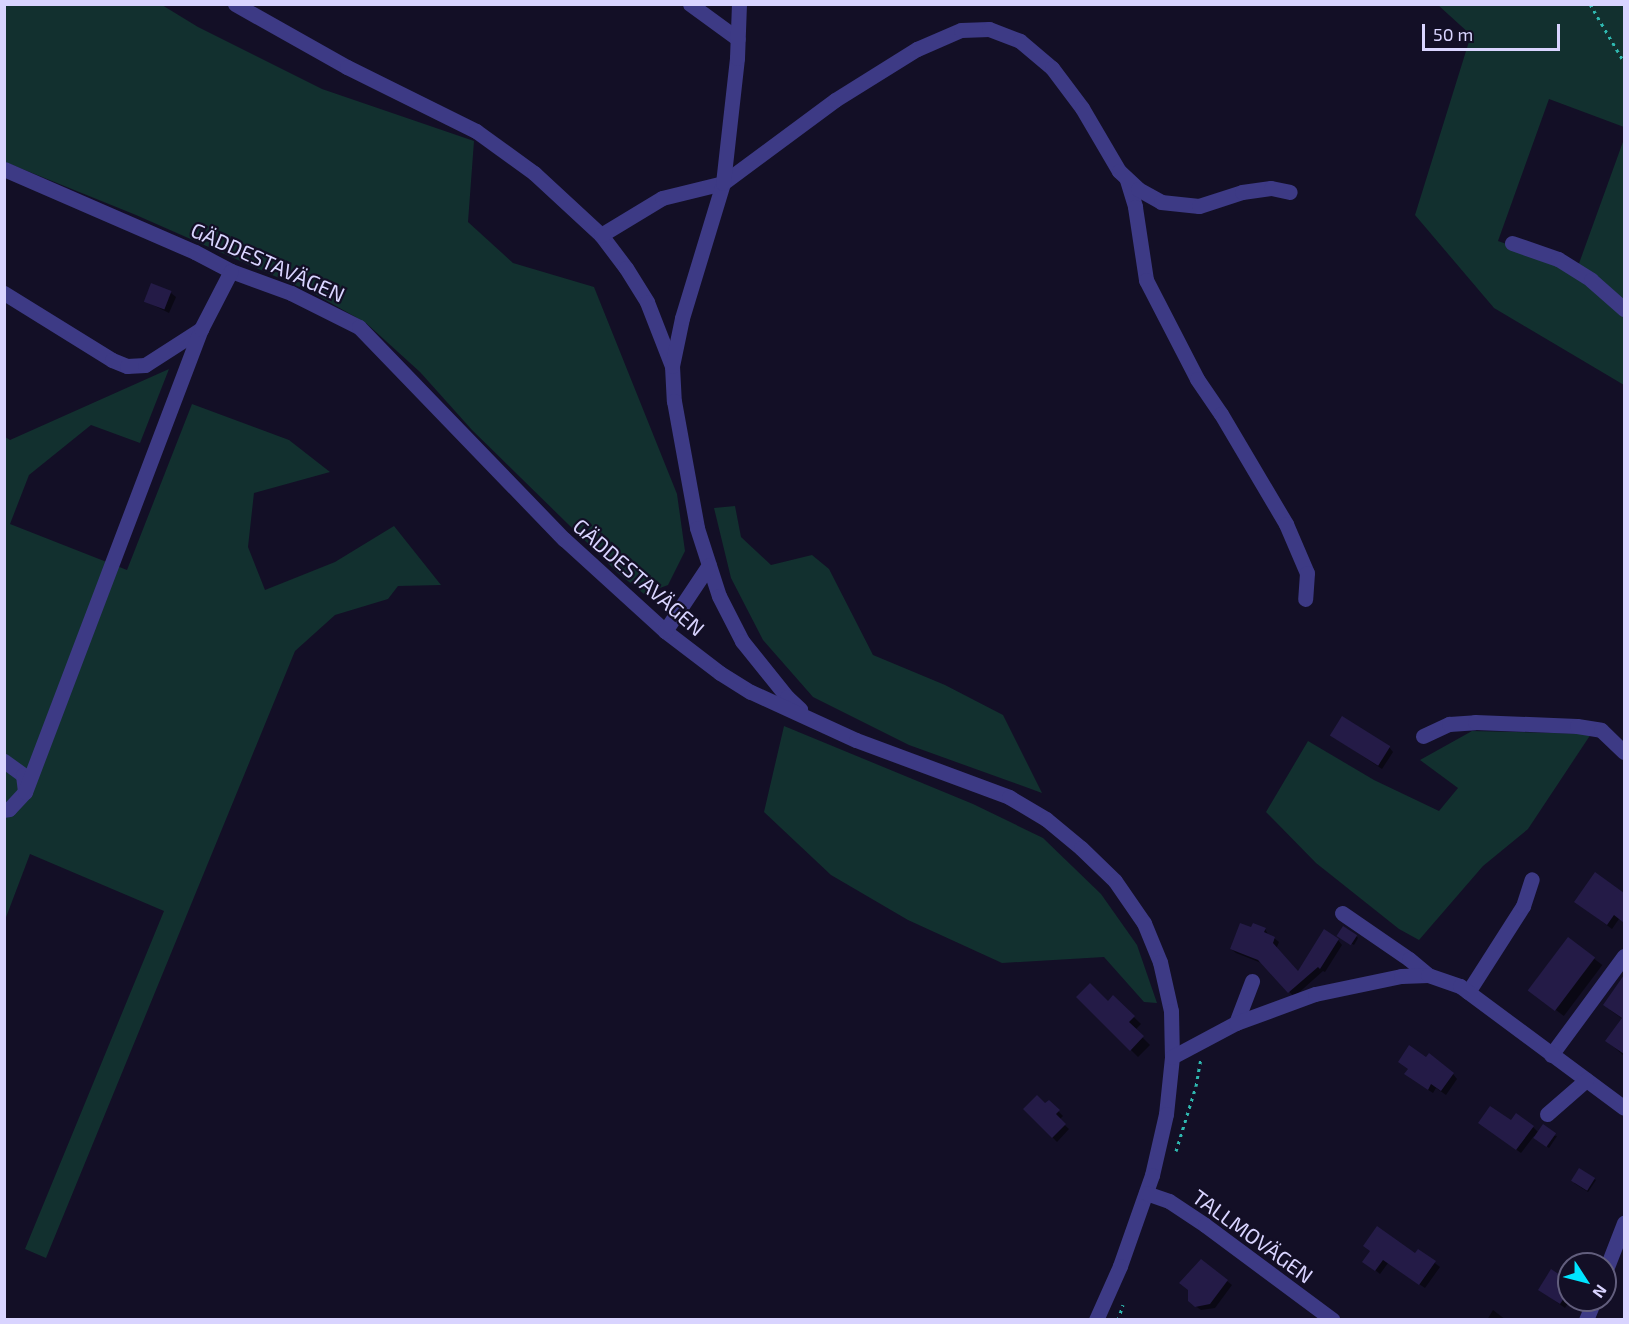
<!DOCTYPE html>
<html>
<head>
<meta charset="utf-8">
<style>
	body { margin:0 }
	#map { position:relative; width:1629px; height:1324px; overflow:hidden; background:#130f26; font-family:"Exo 2",sans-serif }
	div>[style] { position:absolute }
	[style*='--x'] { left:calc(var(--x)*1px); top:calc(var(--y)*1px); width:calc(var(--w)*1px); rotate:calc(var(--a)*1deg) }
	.green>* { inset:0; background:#12302f }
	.shadow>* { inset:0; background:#0007; transform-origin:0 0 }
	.building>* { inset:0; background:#241b47; transform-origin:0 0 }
	.path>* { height:3px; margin-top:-1.5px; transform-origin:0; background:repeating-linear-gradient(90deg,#2fb8b0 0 3px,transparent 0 7.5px) }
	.minor>* { height:15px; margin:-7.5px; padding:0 7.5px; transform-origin:7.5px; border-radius:7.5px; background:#3d3a85 }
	span { translate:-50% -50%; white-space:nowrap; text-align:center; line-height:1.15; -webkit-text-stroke:4.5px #130f26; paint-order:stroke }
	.street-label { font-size:21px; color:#d9d4ff }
	.frame { position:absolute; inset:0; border:6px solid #d9d4ff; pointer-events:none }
	.north { position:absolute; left:1557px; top:1252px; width:60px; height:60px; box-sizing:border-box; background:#130f26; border:2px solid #625e7d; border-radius:50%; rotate:126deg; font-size:16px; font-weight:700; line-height:24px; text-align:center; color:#d9d4ff }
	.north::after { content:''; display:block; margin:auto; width:21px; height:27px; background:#00e5ff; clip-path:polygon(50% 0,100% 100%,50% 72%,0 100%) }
	.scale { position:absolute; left:1422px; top:24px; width:138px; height:27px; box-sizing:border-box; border:3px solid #d9d4ff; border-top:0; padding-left:8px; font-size:18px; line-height:21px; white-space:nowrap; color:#d9d4ff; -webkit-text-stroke:4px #130f26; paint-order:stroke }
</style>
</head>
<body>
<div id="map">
	<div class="green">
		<div style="clip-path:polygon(4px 5px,162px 5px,198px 27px,322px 89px,474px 141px,468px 222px,513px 263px,594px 287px,677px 494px,685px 551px,668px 585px,644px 594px,618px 573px,472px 430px,420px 372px,366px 323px,313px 293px,136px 215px,5px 162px)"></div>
		<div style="clip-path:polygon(1438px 5px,1624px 5px,1624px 127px,1549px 99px,1498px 241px,1577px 269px,1624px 139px,1624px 385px,1494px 308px,1415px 215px,1471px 35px)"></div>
		<div style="clip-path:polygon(169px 369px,140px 443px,91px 425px,29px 475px,10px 524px,127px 570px,192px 404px,289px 440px,330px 472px,254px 493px,248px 547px,265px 590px,335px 562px,394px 526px,441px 585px,398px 586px,388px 599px,335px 615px,295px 651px,46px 1258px,25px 1249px,164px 911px,30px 854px,5px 920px,5px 437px,10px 440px)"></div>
		<div style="clip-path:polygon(735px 506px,741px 537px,771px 565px,812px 555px,829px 569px,873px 655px,945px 685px,1003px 715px,1042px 793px,909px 745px,813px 697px,763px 640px,731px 578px,714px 508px)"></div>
		<div style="clip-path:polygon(784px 726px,973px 804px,1043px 838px,1101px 894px,1137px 945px,1157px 1003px,1144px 1002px,1104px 957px,1002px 963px,908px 920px,831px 875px,764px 812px)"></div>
		<div style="clip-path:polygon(1472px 731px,1591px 734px,1528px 829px,1483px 866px,1419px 940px,1399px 929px,1316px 863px,1266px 812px,1308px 741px,1374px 780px,1439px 811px,1458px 788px,1420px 760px)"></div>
	</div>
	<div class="shadow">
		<div style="clip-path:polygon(171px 293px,176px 297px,169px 313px,145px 301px)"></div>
		<div style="clip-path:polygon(1331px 735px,1389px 747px,1393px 752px,1382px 769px)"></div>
		<div style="clip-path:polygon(1596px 874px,1624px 895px,1624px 922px,1619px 919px,1612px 929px,1576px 902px)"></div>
		<div style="clip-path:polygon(1252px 929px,1265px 929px,1269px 936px,1274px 938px,1279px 942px,1276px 949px,1299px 973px,1338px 940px,1342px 945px,1325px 972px,1323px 971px,1294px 997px,1264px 964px,1236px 953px,1231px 949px)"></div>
		<div style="clip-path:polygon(1356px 936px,1358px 938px,1354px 945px,1340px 937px)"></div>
		<div style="left:1568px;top:939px;width:43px;height:64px;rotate:37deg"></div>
		<div style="clip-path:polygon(1623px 980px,1624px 980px,1624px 1020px,1610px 1010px)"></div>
		<div style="clip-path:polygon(1078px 997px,1108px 1003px,1113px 997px,1141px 1024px,1135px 1030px,1150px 1045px,1138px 1057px)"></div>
		<div style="clip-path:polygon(1624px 1032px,1624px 1056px,1606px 1040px)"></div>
		<div style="clip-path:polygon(1409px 1070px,1453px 1074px,1457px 1079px,1446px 1095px,1436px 1088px,1433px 1093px,1410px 1078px)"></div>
		<div style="clip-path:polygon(1049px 1102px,1063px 1116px,1059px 1120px,1069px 1129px,1057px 1142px,1025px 1109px,1045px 1105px)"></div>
		<div style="clip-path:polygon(1511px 1122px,1533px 1127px,1539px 1133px,1557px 1136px,1549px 1148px,1534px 1136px,1521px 1153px,1485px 1127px)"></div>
		<div style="clip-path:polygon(1594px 1179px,1596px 1180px,1588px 1192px,1574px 1183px)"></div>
		<div style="clip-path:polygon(1419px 1251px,1440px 1267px,1425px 1288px,1388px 1263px,1380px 1274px,1364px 1261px,1416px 1255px)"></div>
		<div style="clip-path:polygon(1201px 1261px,1232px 1285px,1215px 1308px,1201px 1310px,1194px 1305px,1189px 1291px)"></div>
		<div style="clip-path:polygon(1569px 1283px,1570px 1300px,1565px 1308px,1540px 1290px)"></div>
		<div style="clip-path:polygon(1493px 1310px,1506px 1320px,1487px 1320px)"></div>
	</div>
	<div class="building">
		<div style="left:151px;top:283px;width:22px;height:20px;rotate:21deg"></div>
		<div style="left:1342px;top:716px;width:57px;height:23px;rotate:32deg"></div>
		<div style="clip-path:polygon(1595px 872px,1624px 893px,1624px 923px,1614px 915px,1607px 925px,1574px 902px)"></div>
		<div style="clip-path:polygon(1240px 923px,1251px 927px,1253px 923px,1266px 928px,1264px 932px,1275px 937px,1273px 943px,1298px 971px,1324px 929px,1339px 939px,1320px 969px,1318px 967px,1288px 993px,1258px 960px,1230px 949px)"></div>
		<div style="left:1343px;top:926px;width:17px;height:12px;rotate:33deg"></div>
		<div style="left:1568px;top:937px;width:34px;height:67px;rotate:37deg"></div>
		<div style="clip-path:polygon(1624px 975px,1624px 1054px,1605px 1041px,1622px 1018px,1603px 1005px)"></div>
		<div style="clip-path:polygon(1090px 983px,1108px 1001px,1113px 995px,1135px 1016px,1129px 1022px,1144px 1036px,1130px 1051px,1076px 997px)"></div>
		<div style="clip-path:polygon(1409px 1045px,1426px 1057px,1429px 1053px,1454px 1073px,1441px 1091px,1431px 1084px,1428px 1090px,1404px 1074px,1408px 1069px,1398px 1062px)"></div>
		<div style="clip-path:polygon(1037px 1095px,1045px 1103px,1049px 1100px,1060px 1110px,1056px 1114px,1066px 1124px,1052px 1138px,1023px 1109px)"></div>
		<div style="clip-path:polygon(1490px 1106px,1511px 1120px,1516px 1113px,1534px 1126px,1516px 1150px,1478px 1123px)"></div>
		<div style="left:1543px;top:1124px;width:16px;height:17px;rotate:35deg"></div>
		<div style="left:1579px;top:1168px;width:19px;height:15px;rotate:32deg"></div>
		<div style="clip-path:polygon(1377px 1226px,1415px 1253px,1418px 1249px,1436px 1261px,1419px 1285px,1383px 1260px,1375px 1271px,1362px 1262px,1370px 1251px,1363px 1246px)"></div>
		<div style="clip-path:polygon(1201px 1259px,1228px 1280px,1210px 1304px,1195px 1307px,1188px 1301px,1188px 1290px,1179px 1283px)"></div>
		<div style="clip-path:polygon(1551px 1269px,1569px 1281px,1569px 1291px,1560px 1304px,1538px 1290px)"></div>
	</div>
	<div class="path">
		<div style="--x:1590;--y:4;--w:67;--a:59.6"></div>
		<div style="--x:1176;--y:1151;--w:68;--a:-72.9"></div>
		<div style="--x:1196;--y:1086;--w:27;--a:-80"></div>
		<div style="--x:1118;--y:1320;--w:16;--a:-72"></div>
	</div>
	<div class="minor">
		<div style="--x:235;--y:4;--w:129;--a:29.4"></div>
		<div style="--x:347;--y:67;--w:144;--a:26.4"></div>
		<div style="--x:476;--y:131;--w:72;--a:35.9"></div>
		<div style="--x:534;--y:173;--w:91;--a:42.8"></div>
		<div style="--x:601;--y:235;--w:41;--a:52.9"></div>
		<div style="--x:626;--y:268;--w:40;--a:58"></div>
		<div style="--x:647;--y:302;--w:69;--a:68.7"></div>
		<div style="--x:672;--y:366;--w:35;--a:87"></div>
		<div style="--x:674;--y:401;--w:129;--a:79.7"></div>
		<div style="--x:697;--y:528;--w:71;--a:72.1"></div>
		<div style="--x:719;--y:596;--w:51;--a:62.9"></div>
		<div style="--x:742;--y:641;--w:72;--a:51.2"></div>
		<div style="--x:787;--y:697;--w:18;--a:43"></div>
		<div style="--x:690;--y:4;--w:59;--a:36.1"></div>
		<div style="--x:4;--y:169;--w:208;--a:23.5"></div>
		<div style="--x:195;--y:252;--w:41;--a:27.8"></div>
		<div style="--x:231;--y:271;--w:64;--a:20.1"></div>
		<div style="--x:291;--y:293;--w:76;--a:26.6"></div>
		<div style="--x:359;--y:327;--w:295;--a:46"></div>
		<div style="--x:564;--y:539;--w:137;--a:42.3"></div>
		<div style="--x:665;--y:631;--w:69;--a:37.4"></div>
		<div style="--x:720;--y:673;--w:36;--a:32"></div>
		<div style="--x:751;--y:692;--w:115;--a:24.6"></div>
		<div style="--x:856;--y:740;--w:163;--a:20.4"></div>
		<div style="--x:1009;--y:797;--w:43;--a:30.7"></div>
		<div style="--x:1046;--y:819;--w:45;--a:39.6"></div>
		<div style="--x:1081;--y:848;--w:47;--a:44.1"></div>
		<div style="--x:1115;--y:881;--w:51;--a:55.4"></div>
		<div style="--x:1144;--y:923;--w:42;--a:67.7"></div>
		<div style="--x:1160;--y:962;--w:50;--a:77.3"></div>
		<div style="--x:1171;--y:1011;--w:46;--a:88.8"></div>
		<div style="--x:1172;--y:1057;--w:57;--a:96"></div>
		<div style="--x:1166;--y:1114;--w:63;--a:102.9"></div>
		<div style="--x:1152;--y:1175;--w:96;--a:109.4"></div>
		<div style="--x:1120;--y:1266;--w:59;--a:114"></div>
		<div style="--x:1127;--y:180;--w:28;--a:73"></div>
		<div style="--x:1135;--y:207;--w:74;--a:81.4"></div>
		<div style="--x:1146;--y:280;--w:111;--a:62.7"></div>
		<div style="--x:1197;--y:379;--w:42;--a:55.6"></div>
		<div style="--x:1221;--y:414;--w:128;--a:59.4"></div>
		<div style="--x:1286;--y:524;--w:53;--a:66.8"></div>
		<div style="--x:1307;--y:573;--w:26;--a:94"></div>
		<div style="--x:601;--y:235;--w:71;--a:-31.2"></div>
		<div style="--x:662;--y:198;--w:63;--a:-13.8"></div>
		<div style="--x:723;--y:183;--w:139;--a:-36.5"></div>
		<div style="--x:835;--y:100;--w:97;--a:-31.9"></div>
		<div style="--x:917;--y:49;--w:48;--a:-23.4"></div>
		<div style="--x:961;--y:30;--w:28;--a:-2"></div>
		<div style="--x:989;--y:29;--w:33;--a:21"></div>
		<div style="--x:1020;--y:41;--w:42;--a:40.2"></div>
		<div style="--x:1052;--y:68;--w:50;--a:53.1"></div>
		<div style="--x:1082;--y:108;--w:73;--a:59.6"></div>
		<div style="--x:1119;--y:171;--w:26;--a:43"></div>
		<div style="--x:1138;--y:189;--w:26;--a:29"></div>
		<div style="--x:1161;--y:202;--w:38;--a:6"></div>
		<div style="--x:1199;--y:206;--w:45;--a:-18"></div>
		<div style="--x:1242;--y:192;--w:29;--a:-8"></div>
		<div style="--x:1271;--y:188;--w:19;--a:12"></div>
		<div style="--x:1512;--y:243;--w:49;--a:19.2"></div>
		<div style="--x:1558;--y:259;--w:39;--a:32"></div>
		<div style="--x:1591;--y:280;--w:44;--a:41.3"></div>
		<div style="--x:4;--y:293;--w:127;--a:31.8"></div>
		<div style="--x:112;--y:360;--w:16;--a:22"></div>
		<div style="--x:127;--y:366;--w:18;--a:-3"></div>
		<div style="--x:145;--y:365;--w:67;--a:-32.7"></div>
		<div style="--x:672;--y:366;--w:49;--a:-78.2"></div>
		<div style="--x:682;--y:318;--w:141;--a:-73.1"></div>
		<div style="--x:723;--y:183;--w:126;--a:-83.6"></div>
		<div style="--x:737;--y:58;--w:54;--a:-87.9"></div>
		<div style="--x:665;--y:631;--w:79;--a:-56.3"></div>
		<div style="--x:1423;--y:736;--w:29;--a:-25"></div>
		<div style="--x:1449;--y:724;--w:26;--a:-4"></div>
		<div style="--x:1475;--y:722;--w:102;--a:2.2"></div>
		<div style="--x:1577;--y:726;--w:24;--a:9"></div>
		<div style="--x:1601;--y:730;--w:32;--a:44"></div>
		<div style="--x:4;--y:761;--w:24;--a:36"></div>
		<div style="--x:23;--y:775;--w:17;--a:83"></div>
		<div style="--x:4;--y:810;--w:5;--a:-11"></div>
		<div style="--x:9;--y:809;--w:23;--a:-47"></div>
		<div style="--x:25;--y:792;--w:495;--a:-69.2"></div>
		<div style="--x:201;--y:329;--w:65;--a:-62.7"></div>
		<div style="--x:1342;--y:913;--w:81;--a:34.5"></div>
		<div style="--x:1409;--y:959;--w:25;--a:40"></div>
		<div style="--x:1468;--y:992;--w:102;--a:-57.4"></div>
		<div style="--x:1523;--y:906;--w:28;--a:-72"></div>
		<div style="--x:1236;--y:1023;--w:45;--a:-69.1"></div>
		<div style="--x:1551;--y:1055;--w:123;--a:-53.6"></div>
		<div style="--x:1172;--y:1057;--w:72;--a:-28"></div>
		<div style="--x:1236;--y:1023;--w:84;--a:-20.2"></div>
		<div style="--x:1315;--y:994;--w:88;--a:-11.8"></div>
		<div style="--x:1401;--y:976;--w:27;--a:-2"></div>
		<div style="--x:1428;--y:975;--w:34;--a:19"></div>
		<div style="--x:1460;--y:986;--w:204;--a:36.6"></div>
		<div style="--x:1547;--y:1114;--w:52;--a:-41.1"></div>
		<div style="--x:1146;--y:1193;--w:24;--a:19"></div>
		<div style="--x:1169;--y:1201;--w:43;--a:33.7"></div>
		<div style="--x:1205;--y:1225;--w:159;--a:36.6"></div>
		<div style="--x:1605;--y:1272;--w:53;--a:-68.8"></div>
		<div style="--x:1586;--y:1320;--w:22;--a:-68"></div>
	</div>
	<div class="street-label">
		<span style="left:268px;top:262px;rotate:24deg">GÄDDESTAVÄGEN</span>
		<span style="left:639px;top:577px;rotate:41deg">GÄDDESTAVÄGEN</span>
		<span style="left:1253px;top:1236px;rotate:36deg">TALLMOVÄGEN</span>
	</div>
	<div class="frame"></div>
	<div class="north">N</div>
	<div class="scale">50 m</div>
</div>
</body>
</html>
